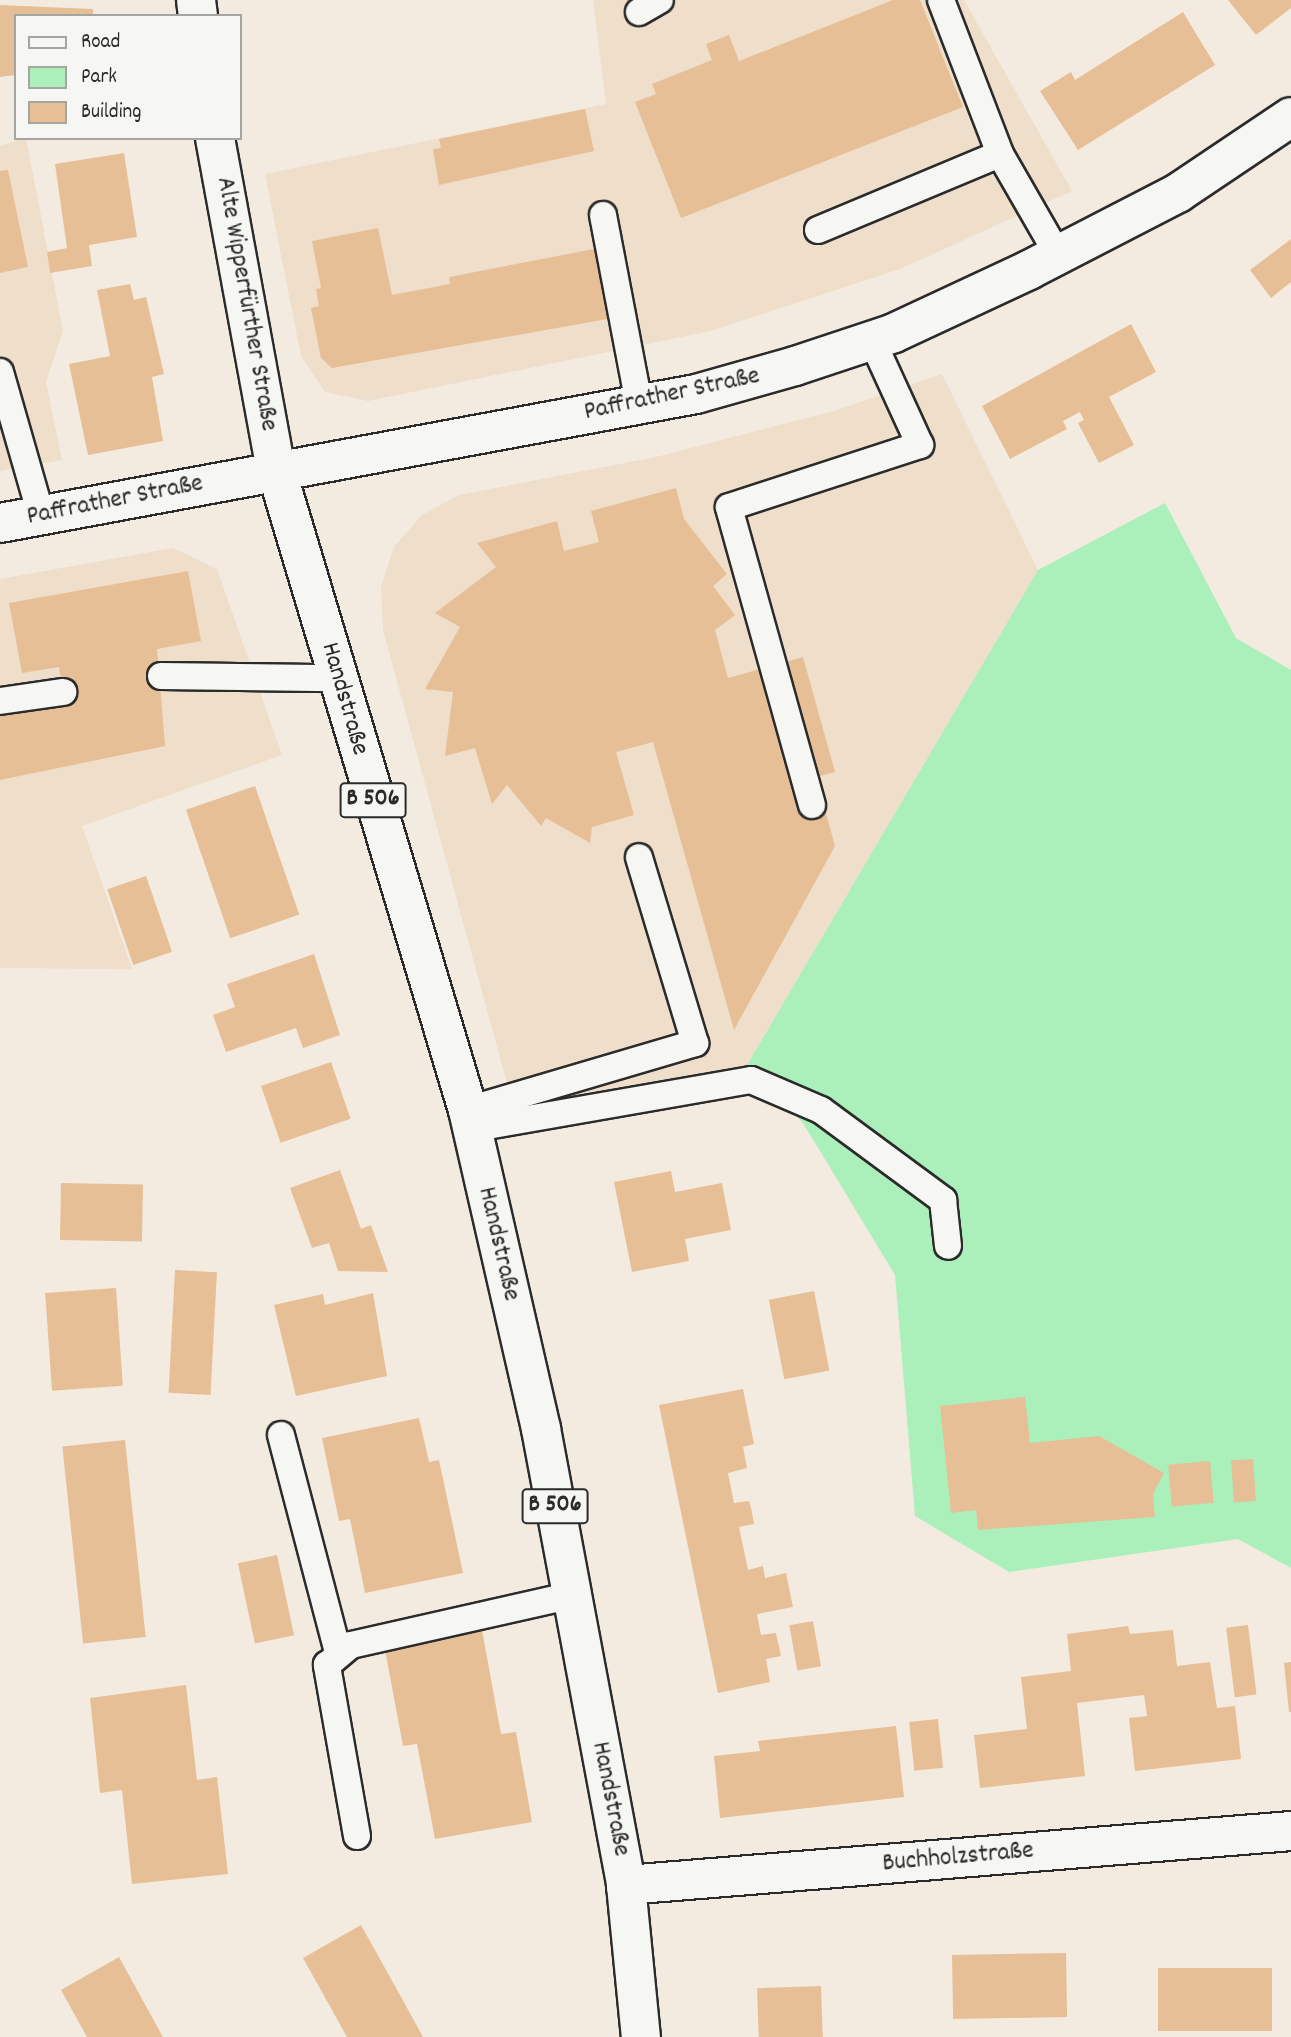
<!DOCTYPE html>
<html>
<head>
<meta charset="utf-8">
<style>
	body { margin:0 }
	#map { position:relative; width:1291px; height:2037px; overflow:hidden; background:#f3ebe0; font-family:Dekko,sans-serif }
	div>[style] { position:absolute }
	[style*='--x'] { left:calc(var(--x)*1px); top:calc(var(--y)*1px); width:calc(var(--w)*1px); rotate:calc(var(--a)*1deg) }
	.built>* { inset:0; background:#efdeca }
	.green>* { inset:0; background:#abf0ba }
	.building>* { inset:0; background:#e7bf97; transform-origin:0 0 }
	.roads { filter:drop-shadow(2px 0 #2b2b2b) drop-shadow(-2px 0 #2b2b2b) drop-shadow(0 2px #2b2b2b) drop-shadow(0 -2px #2b2b2b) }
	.service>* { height:26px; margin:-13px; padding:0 13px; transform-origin:13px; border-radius:13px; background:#f6f6f2 }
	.tertiary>* { height:38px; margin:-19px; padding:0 19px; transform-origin:19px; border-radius:19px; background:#f6f6f2 }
	.secondary>* { height:38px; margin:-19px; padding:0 19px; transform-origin:19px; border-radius:19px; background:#f6f6f2 }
	.primary>* { height:38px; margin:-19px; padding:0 19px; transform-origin:19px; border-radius:19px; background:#f6f6f2 }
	span { translate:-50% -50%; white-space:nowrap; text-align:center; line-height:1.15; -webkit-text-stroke:7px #f6f6f2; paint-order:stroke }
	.shield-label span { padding:2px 5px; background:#f6f6f2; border:2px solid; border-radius:5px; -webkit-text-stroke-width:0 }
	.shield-label { font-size:24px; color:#2b2b2b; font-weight:700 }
	.street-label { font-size:26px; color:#2b2b2b }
	.legend { position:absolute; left:14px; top:14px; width:228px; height:126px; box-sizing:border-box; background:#f6f6f2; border:2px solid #a5a5a2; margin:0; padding:9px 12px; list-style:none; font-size:21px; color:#2b2b2b }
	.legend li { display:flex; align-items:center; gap:14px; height:35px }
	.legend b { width:35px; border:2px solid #a5a5a2 }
</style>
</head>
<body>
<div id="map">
	<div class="built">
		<div style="clip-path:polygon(593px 0,964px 0,1072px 191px,900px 269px,711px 331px,368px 401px,325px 392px,301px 356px,265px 174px,606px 104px)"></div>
		<div style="clip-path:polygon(26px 138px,63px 331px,46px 382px,62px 460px,0 471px,0 146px)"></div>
		<div style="clip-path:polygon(942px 374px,1038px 570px,747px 1065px,516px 1116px,383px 630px,381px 587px,394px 547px,422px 515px,459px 495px,656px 457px,834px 411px)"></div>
		<div style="clip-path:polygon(173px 548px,217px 569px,282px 755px,82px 826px,132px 969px,0 968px,0 579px)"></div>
	</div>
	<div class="green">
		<div style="clip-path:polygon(1165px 503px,1236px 638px,1291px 670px,1291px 1568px,1238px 1539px,1009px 1572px,915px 1516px,895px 1275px,803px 1123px,747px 1065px,1038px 570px)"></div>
	</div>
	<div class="building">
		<div style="clip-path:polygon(893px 0,920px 0,963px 107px,681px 218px,635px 102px,656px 94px,652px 84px,712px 60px,706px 44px,729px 35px,739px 61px)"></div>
		<div style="clip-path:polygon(1228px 0,1291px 0,1291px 8px,1256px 35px)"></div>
		<div style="clip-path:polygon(0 5px,93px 9px,93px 16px,16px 16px,16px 75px,0 77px)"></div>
		<div style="clip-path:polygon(1183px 12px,1215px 65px,1078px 150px,1040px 91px,1071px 72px,1075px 80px)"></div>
		<div style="clip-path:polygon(585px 109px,594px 151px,439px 185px,433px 149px,441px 148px,439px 139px)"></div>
		<div style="clip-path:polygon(124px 153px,137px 237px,89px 245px,92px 266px,50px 273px,47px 252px,67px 248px,55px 164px)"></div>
		<div style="clip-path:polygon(8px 170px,28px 267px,0 273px,0 171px)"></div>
		<div style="clip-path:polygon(378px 228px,392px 295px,450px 284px,449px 277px,599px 248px,613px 318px,332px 368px,321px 358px,311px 308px,319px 306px,316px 289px,321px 288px,312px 241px)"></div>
		<div style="clip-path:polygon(1291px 239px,1291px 282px,1271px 298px,1250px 270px)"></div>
		<div style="clip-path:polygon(130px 284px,134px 300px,146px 297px,164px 374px,152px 377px,163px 441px,88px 455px,69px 364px,110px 356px,97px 290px)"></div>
		<div style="clip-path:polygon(1131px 324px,1156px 372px,1109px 397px,1134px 445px,1099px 463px,1078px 423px,1084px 420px,1080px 412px,1063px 421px,1067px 429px,1010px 459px,982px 406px)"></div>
		<div style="clip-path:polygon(676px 488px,684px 519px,727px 574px,713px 586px,735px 615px,715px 630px,728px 678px,803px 657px,835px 772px,816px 777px,835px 846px,734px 1030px,653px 742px,616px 752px,634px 815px,592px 827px,590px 843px,546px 818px,541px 826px,507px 785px,492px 804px,475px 748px,445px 756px,453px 692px,425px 689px,460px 627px,435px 613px,496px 567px,477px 543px,557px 521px,564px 551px,599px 542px,591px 511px)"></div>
		<div style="clip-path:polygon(188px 571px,201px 641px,157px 649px,165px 746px,0 780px,0 715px,65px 704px,59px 667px,22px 673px,9px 603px)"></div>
		<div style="left:255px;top:786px;width:136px;height:73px;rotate:71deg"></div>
		<div style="left:146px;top:876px;width:80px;height:41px;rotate:71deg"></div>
		<div style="clip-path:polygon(314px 954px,340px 1035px,303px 1048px,296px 1028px,226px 1052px,213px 1015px,235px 1007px,227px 984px)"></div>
		<div style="left:331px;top:1062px;width:60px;height:74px;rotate:71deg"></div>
		<div style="clip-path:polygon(340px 1170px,361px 1229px,371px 1225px,388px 1272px,338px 1271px,329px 1243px,312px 1248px,290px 1188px)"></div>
		<div style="clip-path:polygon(671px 1171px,675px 1192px,722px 1183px,731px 1230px,685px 1239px,689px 1261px,632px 1272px,614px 1182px)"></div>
		<div style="left:61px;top:1183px;width:82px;height:57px;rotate:1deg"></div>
		<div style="left:175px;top:1270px;width:42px;height:123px;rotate:3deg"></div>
		<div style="left:116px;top:1288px;width:98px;height:71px;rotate:86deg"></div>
		<div style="left:814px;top:1291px;width:81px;height:46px;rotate:79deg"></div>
		<div style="clip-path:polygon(373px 1293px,387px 1376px,296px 1396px,274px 1305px,323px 1294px,325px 1305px)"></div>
		<div style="clip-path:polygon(743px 1389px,754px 1444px,743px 1447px,747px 1468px,728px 1473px,734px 1503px,749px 1501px,752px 1512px,754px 1524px,739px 1527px,748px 1570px,763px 1566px,765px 1578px,786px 1573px,793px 1607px,757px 1614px,761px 1635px,776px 1633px,781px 1656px,766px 1659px,770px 1682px,718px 1693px,659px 1405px)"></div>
		<div style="clip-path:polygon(1025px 1397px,1030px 1443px,1099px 1436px,1164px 1473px,1153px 1494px,1155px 1517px,978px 1530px,976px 1510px,951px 1513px,940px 1406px)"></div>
		<div style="clip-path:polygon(419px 1418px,429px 1462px,439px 1460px,463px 1573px,365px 1593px,350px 1519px,339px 1521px,322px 1438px)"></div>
		<div style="left:125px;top:1440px;width:198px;height:63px;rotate:84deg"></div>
		<div style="left:1253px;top:1459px;width:42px;height:22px;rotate:86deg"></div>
		<div style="left:1210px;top:1461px;width:42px;height:42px;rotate:85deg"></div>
		<div style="left:277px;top:1555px;width:82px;height:40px;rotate:78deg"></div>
		<div style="left:813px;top:1621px;width:46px;height:24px;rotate:80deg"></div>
		<div style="left:1248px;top:1625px;width:70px;height:22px;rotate:83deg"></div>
		<div style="clip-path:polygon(1128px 1626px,1130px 1634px,1173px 1630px,1177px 1666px,1210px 1662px,1217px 1708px,1235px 1706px,1241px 1759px,1135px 1771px,1129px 1718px,1147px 1716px,1144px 1695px,1077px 1703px,1085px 1776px,980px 1788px,974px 1735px,1027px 1729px,1021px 1677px,1071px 1671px,1067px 1634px)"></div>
		<div style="clip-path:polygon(482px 1630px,501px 1734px,516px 1732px,532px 1822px,435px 1839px,417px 1744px,403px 1746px,385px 1650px)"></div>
		<div style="clip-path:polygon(1291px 1662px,1291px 1712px,1289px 1712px,1284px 1663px)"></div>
		<div style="clip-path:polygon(186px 1685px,197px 1780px,217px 1777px,228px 1874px,132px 1884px,122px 1790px,100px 1793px,90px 1698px)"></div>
		<div style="left:938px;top:1719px;width:49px;height:29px;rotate:84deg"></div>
		<div style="clip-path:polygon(896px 1726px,904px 1797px,720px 1818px,714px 1756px,760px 1751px,758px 1741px)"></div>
		<div style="clip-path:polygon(361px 1925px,400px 1995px,423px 2037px,347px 2037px,303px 1958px)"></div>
		<div style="left:1066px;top:1953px;width:64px;height:114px;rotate:89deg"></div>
		<div style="clip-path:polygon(119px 1957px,158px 2028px,163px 2037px,87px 2037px,61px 1990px)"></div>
		<div style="left:1158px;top:1968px;width:114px;height:63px"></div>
		<div style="left:821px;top:1986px;width:51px;height:64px;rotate:88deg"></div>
	</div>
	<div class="roads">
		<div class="service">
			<div style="--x:941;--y:0;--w:165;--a:69"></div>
			<div style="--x:639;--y:12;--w:24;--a:-30"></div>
			<div style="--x:603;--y:215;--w:192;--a:79.2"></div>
			<div style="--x:818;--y:230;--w:197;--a:-22.7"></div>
			<div style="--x:1000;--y:154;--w:116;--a:60.1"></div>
			<div style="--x:0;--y:372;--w:149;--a:74"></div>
			<div style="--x:161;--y:676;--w:176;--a:0.7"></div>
			<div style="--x:0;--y:701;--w:64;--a:-8.1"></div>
			<div style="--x:812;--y:805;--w:309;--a:-105.6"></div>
			<div style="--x:729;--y:507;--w:201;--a:-18"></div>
			<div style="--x:920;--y:445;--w:115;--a:-114.6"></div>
			<div style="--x:468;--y:1110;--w:237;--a:-16.4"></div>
			<div style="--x:695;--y:1043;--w:194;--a:-106.8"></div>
			<div style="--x:470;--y:1129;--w:285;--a:-9.9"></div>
			<div style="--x:751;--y:1080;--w:76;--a:23.2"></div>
			<div style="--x:821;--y:1110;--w:152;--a:36.4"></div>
			<div style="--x:943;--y:1200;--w:46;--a:83.8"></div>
			<div style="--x:281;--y:1435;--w:225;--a:75.3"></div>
			<div style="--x:357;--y:1836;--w:174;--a:-100"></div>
			<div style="--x:327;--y:1665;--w:31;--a:-40"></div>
			<div style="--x:351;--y:1645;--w:227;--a:-12.7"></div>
		</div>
		<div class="tertiary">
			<div style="--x:626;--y:1885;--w:667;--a:-4.64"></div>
		</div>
		<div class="secondary">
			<div style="--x:0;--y:523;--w:708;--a:-10.5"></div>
			<div style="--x:696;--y:394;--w:103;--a:-15.8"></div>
			<div style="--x:795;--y:366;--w:104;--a:-18.4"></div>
			<div style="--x:894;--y:333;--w:149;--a:-25"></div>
			<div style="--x:1029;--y:270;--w:168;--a:-27.3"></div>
			<div style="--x:1178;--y:193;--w:136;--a:-33.9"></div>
		</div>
		<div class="primary">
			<div style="--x:196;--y:0;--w:16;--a:83"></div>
			<div style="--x:215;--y:138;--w:337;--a:79.6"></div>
			<div style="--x:276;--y:469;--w:669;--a:73.33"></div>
			<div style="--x:468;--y:1110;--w:327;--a:77.1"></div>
			<div style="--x:541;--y:1429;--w:464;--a:79.4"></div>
			<div style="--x:626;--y:1885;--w:153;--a:84.4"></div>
		</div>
	</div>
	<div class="shield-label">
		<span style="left:373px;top:800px">B 506</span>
		<span style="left:555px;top:1506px">B 506</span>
	</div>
	<div class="street-label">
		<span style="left:246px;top:304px;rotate:80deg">Alte Wipperfürther Straße</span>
		<span style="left:672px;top:395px;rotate:-12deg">Paffrather Straße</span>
		<span style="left:115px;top:501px;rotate:-11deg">Paffrather Straße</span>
		<span style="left:344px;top:699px;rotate:74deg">Handstraße</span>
		<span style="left:498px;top:1244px;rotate:77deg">Handstraße</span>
		<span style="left:610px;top:1799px;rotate:79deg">Handstraße</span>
		<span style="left:958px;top:1858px;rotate:-5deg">Buchholzstraße</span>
	</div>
	<ul class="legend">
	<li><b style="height:9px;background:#f6f6f2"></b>Road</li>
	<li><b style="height:19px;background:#abf0ba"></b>Park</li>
	<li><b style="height:19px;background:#e7bf97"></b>Building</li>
	</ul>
</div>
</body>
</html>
